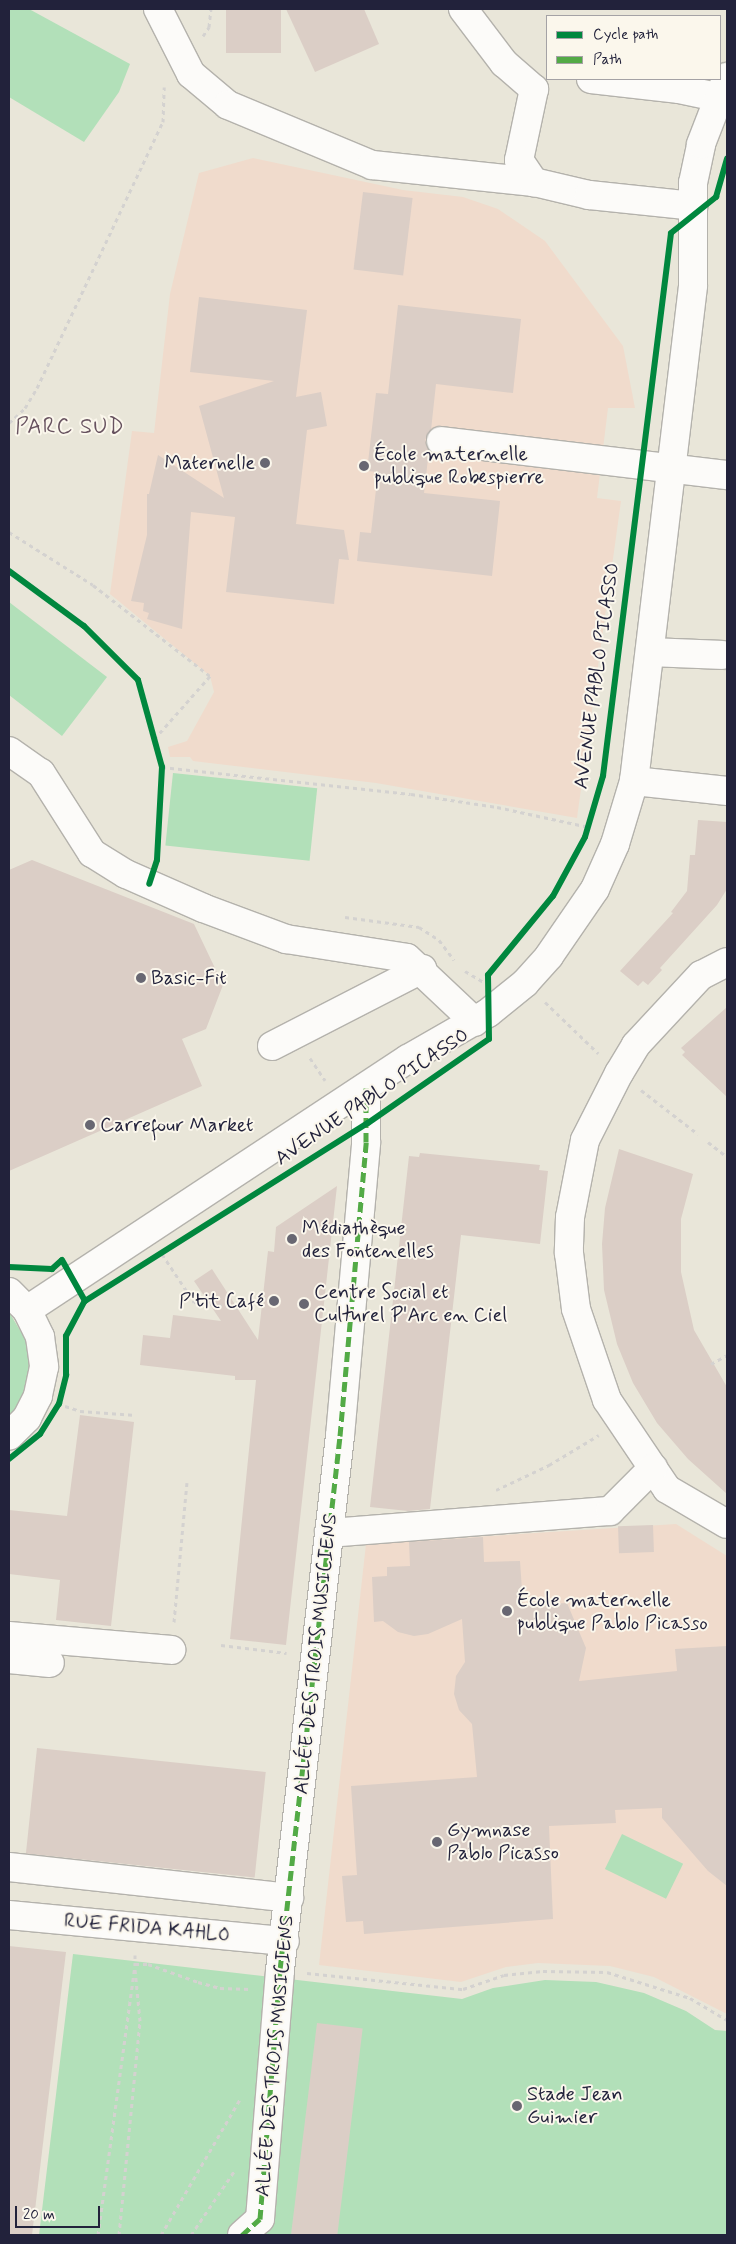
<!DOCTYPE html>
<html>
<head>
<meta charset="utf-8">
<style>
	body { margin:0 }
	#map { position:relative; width:736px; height:2244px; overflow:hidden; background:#e9e6d9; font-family:Mynerve,sans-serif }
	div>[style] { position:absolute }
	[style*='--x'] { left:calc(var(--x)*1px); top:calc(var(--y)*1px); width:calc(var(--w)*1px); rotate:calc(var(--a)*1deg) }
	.built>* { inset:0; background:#f0dbcc }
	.green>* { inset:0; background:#b2e0b9; transform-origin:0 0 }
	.building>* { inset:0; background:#dbcec6; transform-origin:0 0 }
	.path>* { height:3px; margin-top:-1.5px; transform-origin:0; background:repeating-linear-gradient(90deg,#d4d2d0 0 4px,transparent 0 8px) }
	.roads { filter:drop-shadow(1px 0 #b4b2ac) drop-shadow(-1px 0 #b4b2ac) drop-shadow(0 1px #b4b2ac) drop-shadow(0 -1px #b4b2ac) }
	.minor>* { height:28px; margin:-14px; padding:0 14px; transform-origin:14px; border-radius:14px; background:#fcfbf9 }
	.quiet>* { height:5px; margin-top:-2.5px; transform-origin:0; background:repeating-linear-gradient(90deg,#53aa46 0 10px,transparent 0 15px) }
	.cycleway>* { height:6px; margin:-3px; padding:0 3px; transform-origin:3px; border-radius:3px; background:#00873e }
	.dots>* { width:14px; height:14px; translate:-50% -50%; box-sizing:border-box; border:2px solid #fbf7ec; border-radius:50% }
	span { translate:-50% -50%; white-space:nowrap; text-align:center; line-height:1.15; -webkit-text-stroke:4px #fbf7ec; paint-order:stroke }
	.poi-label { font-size:20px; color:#22223b }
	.left { translate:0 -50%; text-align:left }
	.right { translate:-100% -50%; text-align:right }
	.street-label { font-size:20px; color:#22223b }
	.quarter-label { font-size:22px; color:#67525f; letter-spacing:1px }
	.frame { position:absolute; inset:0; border:10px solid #22223b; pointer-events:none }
	.legend { position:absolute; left:546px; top:15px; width:175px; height:65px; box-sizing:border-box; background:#fbf7ec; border:1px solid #a4a2a5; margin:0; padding:6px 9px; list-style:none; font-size:15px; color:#22223b }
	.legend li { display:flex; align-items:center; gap:10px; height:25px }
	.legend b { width:25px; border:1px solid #a4a2a5 }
	.scale { position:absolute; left:15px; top:2206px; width:85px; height:22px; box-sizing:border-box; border:2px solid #22223b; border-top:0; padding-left:6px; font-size:15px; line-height:18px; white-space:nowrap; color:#22223b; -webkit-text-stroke:4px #fbf7ec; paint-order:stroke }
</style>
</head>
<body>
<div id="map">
	<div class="built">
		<div style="clip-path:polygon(253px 158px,403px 190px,463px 197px,498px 209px,545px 241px,623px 346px,635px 408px,608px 408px,597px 498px,621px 501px,577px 818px,376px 783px,193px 761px,190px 757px,170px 757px,168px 747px,187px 741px,214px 692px,210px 676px,110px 594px,132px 431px,154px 433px,170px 294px,199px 173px)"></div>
		<div style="clip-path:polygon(676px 1524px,727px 1556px,727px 2014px,654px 1977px,610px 1966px,538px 1963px,506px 1967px,461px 1982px,319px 1965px,366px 1544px)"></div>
	</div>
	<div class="green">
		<div style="clip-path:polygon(9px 9px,29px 9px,130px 64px,119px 92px,84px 142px,9px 97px)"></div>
		<div style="clip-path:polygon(9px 602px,107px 677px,62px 736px,9px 695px)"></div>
		<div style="left:173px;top:773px;width:145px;height:73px;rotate:6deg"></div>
		<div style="clip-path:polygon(9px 1312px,27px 1342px,30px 1360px,25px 1395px,9px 1418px)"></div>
		<div style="left:622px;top:1834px;width:68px;height:39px;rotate:26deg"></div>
		<div style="clip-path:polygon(73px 1954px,462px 1999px,493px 1988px,545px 1980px,596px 1982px,644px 1993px,686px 2011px,715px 2030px,727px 2031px,727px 2235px,39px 2235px)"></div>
	</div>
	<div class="building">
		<div style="left:226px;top:9px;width:55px;height:44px"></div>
		<div style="clip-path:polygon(286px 9px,364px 9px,379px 44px,315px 72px)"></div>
		<div style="left:363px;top:192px;width:50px;height:78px;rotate:7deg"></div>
		<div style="clip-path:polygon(199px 297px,307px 310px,296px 397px,321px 392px,327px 426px,307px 430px,296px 524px,344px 530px,349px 560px,339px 559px,334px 604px,226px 592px,235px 517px,191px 512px,182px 629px,147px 619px,149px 613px,143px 611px,144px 603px,131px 601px,147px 535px,147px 494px,149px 494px,158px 455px,224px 498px,199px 406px,274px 381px,190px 372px)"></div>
		<div style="clip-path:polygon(398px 305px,521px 319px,513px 393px,436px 384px,431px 430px,425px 440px,429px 450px,424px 493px,500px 501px,492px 576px,357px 561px,360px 532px,371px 533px,378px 472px,367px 471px,376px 393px,388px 394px)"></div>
		<div style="clip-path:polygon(698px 820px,727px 822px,727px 889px,717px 905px,660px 968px,662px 970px,648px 985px,643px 981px,638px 986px,620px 971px,673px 913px,671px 912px,687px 891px,690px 855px,695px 855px)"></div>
		<div style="clip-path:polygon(32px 860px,194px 924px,223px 985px,206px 1029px,182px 1039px,202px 1086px,9px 1171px,9px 870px)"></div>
		<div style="clip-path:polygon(727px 1007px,727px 1097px,682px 1055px,685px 1052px,681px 1048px)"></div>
		<div style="clip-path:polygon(619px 1149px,693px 1174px,681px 1219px,681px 1272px,694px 1330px,727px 1387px,727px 1494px,688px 1459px,657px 1423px,633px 1383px,617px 1344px,604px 1290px,602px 1244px,605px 1208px)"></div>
		<div style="clip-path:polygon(420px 1153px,540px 1165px,539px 1170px,548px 1171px,540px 1244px,461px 1235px,430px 1509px,408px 1511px,370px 1507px,409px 1156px,419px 1157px)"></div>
		<div style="clip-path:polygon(337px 1186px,286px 1645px,230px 1639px,256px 1380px,235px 1380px,235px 1376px,140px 1365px,143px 1335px,170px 1338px,173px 1315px,221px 1321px,194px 1281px,212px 1269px,258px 1340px,268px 1251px,274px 1252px,276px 1227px)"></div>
		<div style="clip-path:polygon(80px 1415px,134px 1422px,111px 1626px,56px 1620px,60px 1580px,9px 1574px,9px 1510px,67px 1516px)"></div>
		<div style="left:653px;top:1525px;width:27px;height:35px;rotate:88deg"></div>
		<div style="clip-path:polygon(483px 1537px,484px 1562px,520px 1561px,523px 1605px,567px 1603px,586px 1648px,579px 1681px,677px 1671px,675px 1649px,727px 1646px,727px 1886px,708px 1871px,662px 1818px,662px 1808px,615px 1810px,616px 1823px,549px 1826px,553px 1919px,364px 1934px,363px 1921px,346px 1922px,342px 1876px,357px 1875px,351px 1786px,477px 1777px,472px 1724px,459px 1710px,454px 1694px,456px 1676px,465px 1662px,462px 1619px,428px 1634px,414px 1636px,398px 1632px,383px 1621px,374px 1622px,372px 1577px,387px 1576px,387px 1567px,410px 1566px,409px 1542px)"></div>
		<div style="left:37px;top:1748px;width:230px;height:106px;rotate:6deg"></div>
		<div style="clip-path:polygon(9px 1946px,66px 1952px,32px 2235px,9px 2235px)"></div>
		<div style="left:317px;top:2023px;width:46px;height:213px;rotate:7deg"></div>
	</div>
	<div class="path">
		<div style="--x:203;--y:36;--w:11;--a:-56"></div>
		<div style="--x:209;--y:27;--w:18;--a:-84"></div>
		<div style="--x:9;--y:423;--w:22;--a:-43"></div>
		<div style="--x:25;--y:408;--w:23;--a:-59"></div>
		<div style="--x:37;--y:388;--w:294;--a:-64.7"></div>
		<div style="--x:163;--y:122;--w:35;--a:-88"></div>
		<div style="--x:9;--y:532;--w:99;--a:32.2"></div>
		<div style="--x:93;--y:585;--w:148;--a:37.9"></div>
		<div style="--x:210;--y:676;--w:81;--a:131.5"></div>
		<div style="--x:162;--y:767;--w:250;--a:6.2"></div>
		<div style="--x:411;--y:794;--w:87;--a:8.6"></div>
		<div style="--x:497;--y:807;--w:94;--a:12.3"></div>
		<div style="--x:345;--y:917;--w:75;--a:7.7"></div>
		<div style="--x:419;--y:927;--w:24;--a:33"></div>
		<div style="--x:439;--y:940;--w:25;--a:53"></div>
		<div style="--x:465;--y:971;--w:21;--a:31"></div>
		<div style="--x:545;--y:1002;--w:74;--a:43.9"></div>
		<div style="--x:310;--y:1058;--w:27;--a:56"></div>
		<div style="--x:641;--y:1090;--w:72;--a:37.7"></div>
		<div style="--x:708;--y:1142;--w:24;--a:38"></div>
		<div style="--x:162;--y:1254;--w:58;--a:56.3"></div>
		<div style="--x:194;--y:1302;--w:46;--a:7.4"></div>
		<div style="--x:711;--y:1364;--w:18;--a:-29"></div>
		<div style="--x:65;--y:1406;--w:16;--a:18"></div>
		<div style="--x:80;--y:1411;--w:56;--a:4.1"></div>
		<div style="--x:496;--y:1490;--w:59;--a:-25.3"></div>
		<div style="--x:549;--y:1465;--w:58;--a:-31"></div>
		<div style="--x:174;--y:1622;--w:140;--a:-84.7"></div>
		<div style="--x:221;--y:1645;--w:66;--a:6.9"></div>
		<div style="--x:135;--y:1955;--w:9;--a:90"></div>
		<div style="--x:135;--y:1964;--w:13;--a:0"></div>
		<div style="--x:148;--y:1964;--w:53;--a:19.8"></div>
		<div style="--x:198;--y:1982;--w:23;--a:15"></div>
		<div style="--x:220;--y:1988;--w:31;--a:2"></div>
		<div style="--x:307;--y:1973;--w:157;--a:5.9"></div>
		<div style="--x:463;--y:1989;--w:43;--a:-18.9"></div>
		<div style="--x:504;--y:1975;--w:39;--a:-6"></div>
		<div style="--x:543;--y:1971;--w:64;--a:0.9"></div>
		<div style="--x:607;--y:1972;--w:87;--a:17.4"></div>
		<div style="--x:690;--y:1998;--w:43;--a:30.7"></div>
		<div style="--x:98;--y:2235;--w:274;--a:-82.2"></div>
		<div style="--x:119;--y:2235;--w:215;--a:-84.4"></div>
		<div style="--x:140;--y:2021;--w:52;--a:-95.5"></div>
		<div style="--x:161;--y:2235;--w:157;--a:-59.8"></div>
		<div style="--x:191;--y:2235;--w:78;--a:-55.9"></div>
	</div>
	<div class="roads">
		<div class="minor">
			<div style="--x:158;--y:9;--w:73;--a:63.1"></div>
			<div style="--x:191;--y:74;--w:48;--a:40"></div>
			<div style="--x:228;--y:105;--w:156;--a:22.6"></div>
			<div style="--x:372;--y:165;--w:163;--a:6"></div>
			<div style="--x:463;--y:9;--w:68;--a:52.8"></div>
			<div style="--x:504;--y:63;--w:40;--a:41"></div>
			<div style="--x:591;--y:79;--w:89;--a:6.5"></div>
			<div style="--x:679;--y:89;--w:40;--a:12"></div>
			<div style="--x:534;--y:89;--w:73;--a:101.9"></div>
			<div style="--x:519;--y:160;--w:27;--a:56"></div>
			<div style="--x:534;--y:182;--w:57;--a:13.3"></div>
			<div style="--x:589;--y:195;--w:105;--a:6"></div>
			<div style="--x:441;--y:441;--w:288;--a:6.8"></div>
			<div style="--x:651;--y:652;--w:71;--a:2.4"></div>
			<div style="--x:9;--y:751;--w:39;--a:35"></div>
			<div style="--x:41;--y:773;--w:95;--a:57.5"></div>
			<div style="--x:92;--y:853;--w:40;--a:32"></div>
			<div style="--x:126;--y:874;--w:84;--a:23.8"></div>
			<div style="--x:203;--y:908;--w:89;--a:20.5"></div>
			<div style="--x:286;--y:939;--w:122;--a:8.9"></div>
			<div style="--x:407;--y:958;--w:93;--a:43.3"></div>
			<div style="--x:634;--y:781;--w:94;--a:6.1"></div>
			<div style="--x:727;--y:962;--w:29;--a:153"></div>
			<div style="--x:701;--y:975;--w:96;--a:132.9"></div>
			<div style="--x:636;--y:1045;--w:33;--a:121"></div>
			<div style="--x:619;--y:1073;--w:75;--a:116.9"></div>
			<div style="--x:585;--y:1140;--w:78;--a:101"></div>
			<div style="--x:570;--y:1217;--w:36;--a:92"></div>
			<div style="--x:569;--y:1253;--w:56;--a:82.9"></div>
			<div style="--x:576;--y:1309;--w:96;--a:71.2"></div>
			<div style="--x:607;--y:1400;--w:107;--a:56"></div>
			<div style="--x:667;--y:1489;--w:69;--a:30.3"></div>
			<div style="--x:272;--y:1046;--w:169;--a:-27.2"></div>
			<div style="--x:9;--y:1292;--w:25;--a:45"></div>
			<div style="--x:27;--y:1310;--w:30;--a:64"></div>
			<div style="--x:40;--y:1337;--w:30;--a:82"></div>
			<div style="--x:44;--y:1367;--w:30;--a:102"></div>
			<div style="--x:38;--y:1396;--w:25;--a:117"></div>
			<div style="--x:27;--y:1418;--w:25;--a:135"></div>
			<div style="--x:27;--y:1310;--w:456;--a:-33.4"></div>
			<div style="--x:408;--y:1059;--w:92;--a:-29.9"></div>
			<div style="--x:488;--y:1013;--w:48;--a:-39"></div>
			<div style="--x:525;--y:983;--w:36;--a:-48"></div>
			<div style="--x:549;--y:956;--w:81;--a:-55.5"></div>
			<div style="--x:595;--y:889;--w:49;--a:-66"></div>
			<div style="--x:615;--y:844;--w:66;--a:-73.2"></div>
			<div style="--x:634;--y:781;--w:499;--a:-83.2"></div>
			<div style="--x:693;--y:285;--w:102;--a:-90"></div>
			<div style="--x:693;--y:183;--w:40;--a:-78"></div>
			<div style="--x:701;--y:144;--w:72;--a:-68.8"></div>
			<div style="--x:329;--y:1533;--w:282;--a:-4.5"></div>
			<div style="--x:610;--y:1511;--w:61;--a:-45"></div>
			<div style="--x:9;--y:1636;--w:163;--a:4.9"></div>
			<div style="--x:9;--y:1659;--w:41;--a:5.6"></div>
			<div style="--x:9;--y:1867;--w:282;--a:6.3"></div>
			<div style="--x:9;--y:1915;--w:277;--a:5.4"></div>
			<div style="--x:242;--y:2235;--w:24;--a:-42"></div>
			<div style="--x:260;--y:2219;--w:250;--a:-85.4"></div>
			<div style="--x:280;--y:1970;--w:537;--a:-83.59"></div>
			<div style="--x:340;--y:1436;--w:295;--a:-84.9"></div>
			<div style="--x:366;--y:1142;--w:54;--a:-90"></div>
		</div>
	</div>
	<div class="quiet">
		<div style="--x:242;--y:2235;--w:24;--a:-42"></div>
		<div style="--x:260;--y:2219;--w:250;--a:-85.4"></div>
		<div style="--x:280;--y:1970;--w:537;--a:-83.59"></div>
		<div style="--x:340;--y:1436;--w:295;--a:-84.9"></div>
		<div style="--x:366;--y:1142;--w:54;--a:-90"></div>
	</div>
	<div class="cycleway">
		<div style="--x:9;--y:571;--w:93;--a:36.3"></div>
		<div style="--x:84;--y:626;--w:76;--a:45"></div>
		<div style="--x:138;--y:680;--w:90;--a:74.6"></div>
		<div style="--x:162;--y:767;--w:93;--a:93.1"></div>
		<div style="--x:157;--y:860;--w:25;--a:108"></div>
		<div style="--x:9;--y:1267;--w:43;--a:2.7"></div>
		<div style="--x:52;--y:1269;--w:13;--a:-42"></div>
		<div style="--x:62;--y:1260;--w:47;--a:60.7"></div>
		<div style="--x:9;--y:1459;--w:40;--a:-39"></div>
		<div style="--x:40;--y:1434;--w:36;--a:-58"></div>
		<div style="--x:59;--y:1404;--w:30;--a:-76"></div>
		<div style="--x:66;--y:1375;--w:39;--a:-90"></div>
		<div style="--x:66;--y:1336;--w:40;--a:-62"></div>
		<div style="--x:85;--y:1301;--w:334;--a:-32.2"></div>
		<div style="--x:368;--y:1123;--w:147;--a:-34.8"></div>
		<div style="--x:489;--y:1039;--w:64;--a:-90.9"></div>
		<div style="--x:488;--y:975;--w:102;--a:-50.6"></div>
		<div style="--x:553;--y:896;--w:67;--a:-61.5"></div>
		<div style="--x:585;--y:837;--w:64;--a:-73.6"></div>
		<div style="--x:603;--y:776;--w:547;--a:-82.86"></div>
		<div style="--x:671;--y:233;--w:58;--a:-38.7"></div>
		<div style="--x:716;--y:197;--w:40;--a:-74"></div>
	</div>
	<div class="dots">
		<div style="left:265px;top:463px;background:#686772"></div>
		<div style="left:364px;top:466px;background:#686772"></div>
		<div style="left:141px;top:978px;background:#686772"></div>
		<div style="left:90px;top:1125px;background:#686772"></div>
		<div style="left:292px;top:1239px;background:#686772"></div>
		<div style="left:274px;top:1301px;background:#686772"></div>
		<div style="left:304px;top:1304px;background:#686772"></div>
		<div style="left:507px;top:1611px;background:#686772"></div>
		<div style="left:437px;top:1842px;background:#686772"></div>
		<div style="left:517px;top:2106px;background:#686772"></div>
	</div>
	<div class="poi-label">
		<span class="left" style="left:374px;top:466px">École maternelle<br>publique Robespierre</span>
		<span class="right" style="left:255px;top:463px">Maternelle</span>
		<span class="left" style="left:151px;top:978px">Basic-Fit</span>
		<span class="left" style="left:100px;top:1125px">Carrefour Market</span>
		<span class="left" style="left:302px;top:1240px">Médiathèque<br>des Fontenelles</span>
		<span class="left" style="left:314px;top:1304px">Centre Social et<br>Culturel P'Arc en Ciel</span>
		<span class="right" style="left:264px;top:1301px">P'tit Café</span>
		<span class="left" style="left:517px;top:1612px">École maternelle<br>publique Pablo Picasso</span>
		<span class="left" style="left:447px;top:1842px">Gymnase<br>Pablo Picasso</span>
		<span class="left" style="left:527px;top:2106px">Stade Jean<br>Guimier</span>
	</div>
	<div class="street-label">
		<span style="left:597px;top:676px;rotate:-82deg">AVENUE PABLO PICASSO</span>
		<span style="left:372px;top:1097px;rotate:-34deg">AVENUE PABLO PICASSO</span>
		<span style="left:316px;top:1654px;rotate:-84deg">ALLÉE DES TROIS MUSICIENS</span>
		<span style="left:147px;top:1928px;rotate:5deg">RUE FRIDA KAHLO</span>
		<span style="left:275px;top:2056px;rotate:-85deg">ALLÉE DES TROIS MUSICIENS</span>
	</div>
	<div class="quarter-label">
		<span style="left:70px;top:428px">PARC SUD</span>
	</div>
	<div class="frame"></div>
	<ul class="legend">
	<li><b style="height:6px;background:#00873e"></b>Cycle path</li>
	<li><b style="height:6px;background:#53aa46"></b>Path</li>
	</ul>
	<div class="scale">20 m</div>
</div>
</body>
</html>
